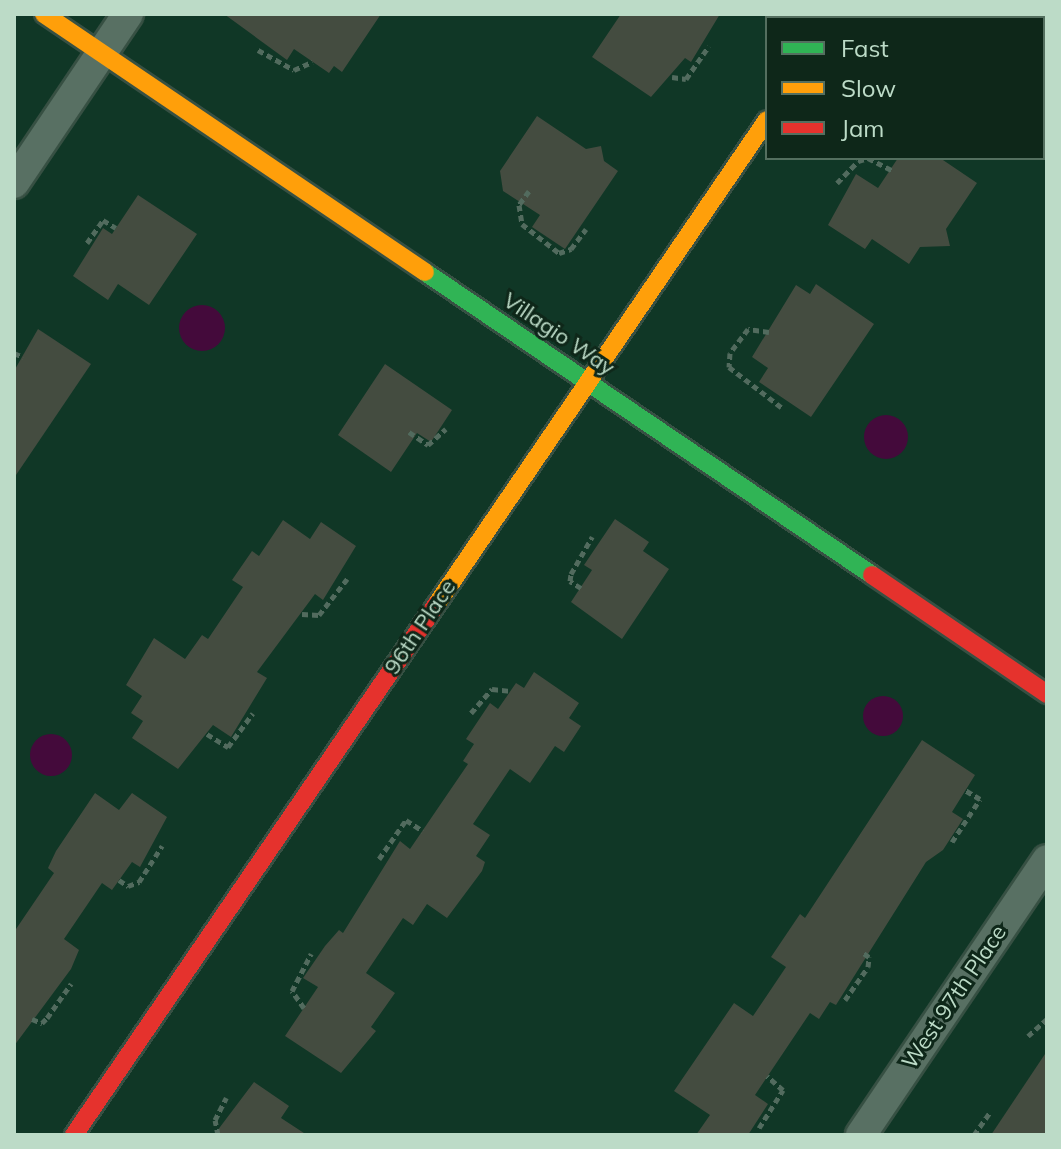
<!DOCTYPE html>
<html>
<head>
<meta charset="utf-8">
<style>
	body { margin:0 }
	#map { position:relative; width:1061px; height:1149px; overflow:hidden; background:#103726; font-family:Mulish,sans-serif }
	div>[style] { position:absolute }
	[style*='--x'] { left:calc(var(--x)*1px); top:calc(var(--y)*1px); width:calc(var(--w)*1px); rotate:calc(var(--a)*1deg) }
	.water>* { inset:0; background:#440a3b }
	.round { border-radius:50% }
	.building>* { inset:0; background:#444c40 }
	.path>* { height:5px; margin-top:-2.5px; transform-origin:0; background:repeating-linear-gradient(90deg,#526b5e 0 6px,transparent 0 10px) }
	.roads { filter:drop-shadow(2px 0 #375043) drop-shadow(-2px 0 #375043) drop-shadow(0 2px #375043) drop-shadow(0 -2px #375043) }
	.street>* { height:30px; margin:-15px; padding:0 15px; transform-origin:15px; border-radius:15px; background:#587063 }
	.fast>* { height:18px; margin:-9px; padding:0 9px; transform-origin:9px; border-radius:9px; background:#30b455 }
	.slow>* { height:18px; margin:-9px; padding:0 9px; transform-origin:9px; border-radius:9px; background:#ff9f0a }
	.jam>* { height:18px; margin:-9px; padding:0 9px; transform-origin:9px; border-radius:9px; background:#e5322d }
	span { translate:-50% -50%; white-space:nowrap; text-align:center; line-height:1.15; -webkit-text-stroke:6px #0e2719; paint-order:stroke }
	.street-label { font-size:22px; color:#bcdbc7 }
	.frame { position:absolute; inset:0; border:16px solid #bcdbc7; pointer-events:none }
	.legend { position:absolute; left:765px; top:16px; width:280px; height:144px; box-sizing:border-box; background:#0e2719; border:2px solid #546f5f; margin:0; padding:10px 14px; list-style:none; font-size:24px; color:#bcdbc7 }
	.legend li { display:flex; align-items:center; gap:16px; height:40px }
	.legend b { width:40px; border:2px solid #546f5f }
</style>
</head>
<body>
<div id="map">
	<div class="water">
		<div class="round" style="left:179px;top:305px;width:46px;height:46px"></div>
		<div class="round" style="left:864px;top:415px;width:44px;height:44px"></div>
		<div class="round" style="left:863px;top:696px;width:40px;height:40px"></div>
		<div class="round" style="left:30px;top:734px;width:42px;height:42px"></div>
	</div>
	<div class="building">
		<div style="clip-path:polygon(224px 14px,381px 14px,342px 72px,334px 66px,329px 73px,294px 49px,287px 60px)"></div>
		<div style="clip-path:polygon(621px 14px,720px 14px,691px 62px,685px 58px,651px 97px,592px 57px)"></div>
		<div style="clip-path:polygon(537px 116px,586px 149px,601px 146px,604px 161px,618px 171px,565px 249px,532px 227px,540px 215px,503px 191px,500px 171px)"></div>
		<div style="clip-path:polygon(898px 158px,940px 158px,977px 183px,946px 229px,950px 246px,920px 247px,909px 264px,872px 239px,865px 249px,828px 225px,856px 174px,878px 188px)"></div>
		<div style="clip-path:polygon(138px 195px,197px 234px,149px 305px,118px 284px,108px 300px,73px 276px,103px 228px,112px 234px)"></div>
		<div style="clip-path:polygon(816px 284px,874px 324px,811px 417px,759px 382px,768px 368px,752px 357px,796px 285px,810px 294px)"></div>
		<div style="clip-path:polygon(38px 329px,91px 364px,14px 478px,14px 371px)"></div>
		<div style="clip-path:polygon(385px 364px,452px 410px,431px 442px,417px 433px,391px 472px,338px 435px)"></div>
		<div style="clip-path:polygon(615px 519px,649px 542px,643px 551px,669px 569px,622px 639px,571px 602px,592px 570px,584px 565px)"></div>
		<div style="clip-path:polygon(283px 520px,310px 539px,321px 522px,356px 546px,323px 600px,315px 594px,257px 672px,267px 678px,231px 737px,213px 725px,178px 769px,132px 738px,143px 721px,131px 713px,142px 696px,126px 685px,154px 638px,185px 659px,202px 635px,208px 639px,243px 587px,232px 580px,252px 551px,259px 556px)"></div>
		<div style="clip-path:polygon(534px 672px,579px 703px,569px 718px,581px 726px,564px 752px,555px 746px,530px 783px,510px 769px,473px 824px,490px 835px,476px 856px,485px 862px,482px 871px,447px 918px,427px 904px,413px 925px,403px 918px,366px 973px,395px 993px,371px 1027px,376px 1031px,341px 1073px,285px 1036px,318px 987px,303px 978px,325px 946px,339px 930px,343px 933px,400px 841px,410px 849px,468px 764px,463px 761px,474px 744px,466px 739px,490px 703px,498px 709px,516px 683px,524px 688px)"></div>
		<div style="clip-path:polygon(922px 740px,975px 775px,952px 812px,963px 819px,943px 850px,926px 862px,836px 1005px,830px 1002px,819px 1019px,810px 1013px,755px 1095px,768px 1104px,748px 1135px,696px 1135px,710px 1115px,674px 1091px,734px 1003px,753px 1016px,786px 967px,771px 957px,800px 914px,805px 918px)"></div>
		<div style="clip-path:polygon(95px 793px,119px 810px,132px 793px,167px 817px,140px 867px,132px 862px,112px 890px,102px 883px,64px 939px,79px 950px,71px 969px,14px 1046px,14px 932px,54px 873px,48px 868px,56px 851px)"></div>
		<div style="clip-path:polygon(1047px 1051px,1047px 1135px,991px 1135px)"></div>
		<div style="clip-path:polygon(254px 1082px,289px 1106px,281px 1118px,307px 1135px,214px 1135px)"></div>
	</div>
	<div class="path">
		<div style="--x:258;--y:50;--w:41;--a:29.1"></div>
		<div style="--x:294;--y:70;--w:20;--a:-24"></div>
		<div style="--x:672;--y:77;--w:14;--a:8"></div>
		<div style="--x:686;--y:79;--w:40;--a:-55.1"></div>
		<div style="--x:837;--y:183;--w:30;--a:-46"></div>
		<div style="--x:858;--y:161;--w:10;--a:-17"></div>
		<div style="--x:868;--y:158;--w:29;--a:27"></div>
		<div style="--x:529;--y:191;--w:17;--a:126"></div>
		<div style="--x:519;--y:205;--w:19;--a:81"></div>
		<div style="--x:522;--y:224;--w:47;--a:38.1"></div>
		<div style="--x:559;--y:253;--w:13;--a:-18"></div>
		<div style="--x:571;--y:249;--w:25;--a:-53"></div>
		<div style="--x:87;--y:243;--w:28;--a:-55"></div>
		<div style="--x:103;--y:220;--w:15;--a:32"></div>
		<div style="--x:769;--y:332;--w:21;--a:-172"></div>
		<div style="--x:748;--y:329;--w:30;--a:127"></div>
		<div style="--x:730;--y:353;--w:14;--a:94"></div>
		<div style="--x:729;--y:367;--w:66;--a:37.6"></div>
		<div style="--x:14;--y:353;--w:10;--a:24"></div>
		<div style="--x:409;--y:432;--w:23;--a:34"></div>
		<div style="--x:428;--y:445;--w:24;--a:-42"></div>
		<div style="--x:581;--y:588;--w:13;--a:-148"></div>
		<div style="--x:570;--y:581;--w:7;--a:-82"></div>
		<div style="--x:571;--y:574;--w:43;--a:-60.4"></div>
		<div style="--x:302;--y:614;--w:17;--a:3"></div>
		<div style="--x:319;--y:615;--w:46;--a:-52.1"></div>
		<div style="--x:471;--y:713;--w:32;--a:-49"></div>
		<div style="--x:492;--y:689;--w:18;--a:6"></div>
		<div style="--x:207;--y:734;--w:25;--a:32"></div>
		<div style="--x:228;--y:747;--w:42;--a:-53.7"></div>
		<div style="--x:952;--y:842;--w:51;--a:-56.9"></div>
		<div style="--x:980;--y:799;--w:17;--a:-149"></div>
		<div style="--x:379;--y:859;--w:47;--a:-55.3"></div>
		<div style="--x:406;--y:820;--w:20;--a:33"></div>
		<div style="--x:119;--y:880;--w:11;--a:34"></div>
		<div style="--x:128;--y:886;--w:12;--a:-20"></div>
		<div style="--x:139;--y:882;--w:43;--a:-57.4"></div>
		<div style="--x:845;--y:1000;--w:40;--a:-55.1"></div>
		<div style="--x:868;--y:967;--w:10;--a:-84"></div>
		<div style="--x:869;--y:957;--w:9;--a:-144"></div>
		<div style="--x:304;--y:1008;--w:21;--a:-125"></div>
		<div style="--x:292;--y:991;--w:42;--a:-62.8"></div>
		<div style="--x:32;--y:1019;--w:11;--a:22"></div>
		<div style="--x:42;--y:1023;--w:7;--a:-45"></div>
		<div style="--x:47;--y:1018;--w:42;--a:-54.8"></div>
		<div style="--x:1028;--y:1036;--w:25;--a:-42"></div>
		<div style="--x:759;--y:1128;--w:45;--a:-57.7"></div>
		<div style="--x:783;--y:1090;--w:21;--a:-139"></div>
		<div style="--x:218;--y:1135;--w:15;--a:-101"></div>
		<div style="--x:215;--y:1120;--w:25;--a:-63"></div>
		<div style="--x:974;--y:1135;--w:28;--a:-55"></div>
	</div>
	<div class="roads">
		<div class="street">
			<div style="--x:837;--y:18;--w:5;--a:-53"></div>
			<div style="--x:14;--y:183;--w:204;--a:-56"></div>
			<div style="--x:861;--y:1135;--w:332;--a:-55.9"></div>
		</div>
		<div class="fast">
			<div style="--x:425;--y:272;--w:540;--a:34.13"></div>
		</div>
		<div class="slow">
			<div style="--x:44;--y:14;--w:460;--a:34.1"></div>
			<div style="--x:436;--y:605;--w:587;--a:-55.69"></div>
		</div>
		<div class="jam">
			<div style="--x:872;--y:575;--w:212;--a:34.2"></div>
			<div style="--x:74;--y:1135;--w:642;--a:-55.67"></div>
		</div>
	</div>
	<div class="street-label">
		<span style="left:559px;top:334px;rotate:34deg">Villagio Way</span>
		<span style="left:420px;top:627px;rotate:-56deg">96th Place</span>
		<span style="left:954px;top:997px;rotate:-56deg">West 97th Place</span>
	</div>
	<div class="frame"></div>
	<ul class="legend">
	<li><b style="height:10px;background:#30b455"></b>Fast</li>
	<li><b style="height:10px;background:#ff9f0a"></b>Slow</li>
	<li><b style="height:10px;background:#e5322d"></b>Jam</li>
	</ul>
</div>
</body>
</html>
